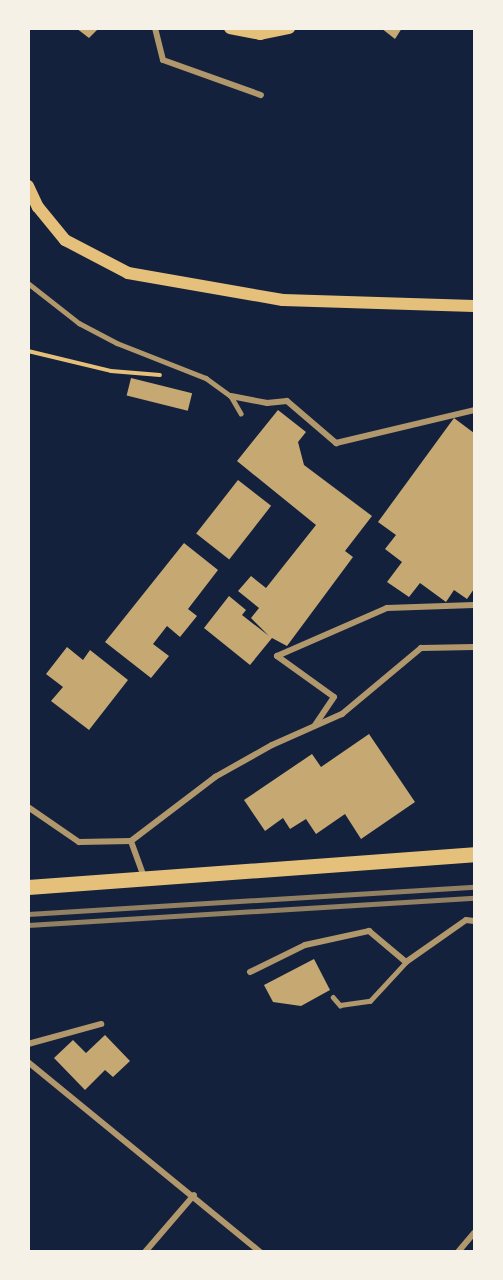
<!DOCTYPE html>
<html>
<head>
<meta charset="utf-8">
<style>
	body { margin:0 }
	#map { position:relative; width:503px; height:1280px; overflow:hidden; background:#14213d; font-family:Arial,sans-serif }
	div>[style] { position:absolute }
	[style*='--x'] { left:calc(var(--x)*1px); top:calc(var(--y)*1px); width:calc(var(--w)*1px); rotate:calc(var(--a)*1deg) }
	.building>* { inset:0; background:#c6a872; transform-origin:0 0 }
	.path>* { height:4px; margin:-2px; padding:0 2px; transform-origin:2px; border-radius:2px; background:#e5c07b }
	.service>* { height:4.5px; margin:-2.25px; padding:0 2.25px; transform-origin:2.25px; border-radius:2.25px; background:#b1986c }
	.minor>* { height:6px; margin:-3px; padding:0 3px; transform-origin:3px; border-radius:3px; background:#b1986c }
	.secondary>* { height:12px; margin:-6px; padding:0 6px; transform-origin:6px; border-radius:6px; background:#e5c07b }
	.primary>* { height:15px; margin:-7.5px; padding:0 7.5px; transform-origin:7.5px; border-radius:7.5px; background:#e5c07b }
	.rail>* { height:4.5px; margin:-2.25px; padding:0 2.25px; transform-origin:2.25px; border-radius:2.25px; background:#918062 }
	span { translate:-50% -50%; white-space:nowrap; text-align:center; line-height:1.15; -webkit-text-stroke:4.5px #f6f1e7; paint-order:stroke }
	.frame { position:absolute; inset:0; border:30px solid #f6f1e7; pointer-events:none }
</style>
</head>
<body>
<div id="map">
	<div class="building">
		<div style="clip-path:polygon(76px 28px,99px 28px,89px 38px)"></div>
		<div style="clip-path:polygon(381px 28px,402px 28px,395px 39px)"></div>
		<div style="left:131px;top:378px;width:63px;height:18px;rotate:14deg"></div>
		<div style="clip-path:polygon(278px 410px,306px 432px,298px 442px,304px 465px,372px 516px,345px 551px,353px 557px,287px 646px,272px 638px,250px 665px,204px 628px,229px 596px,246px 610px,242px 615px,269px 636px,251px 618px,259px 608px,238px 591px,251px 576px,266px 588px,316px 525px,237px 461px)"></div>
		<div style="clip-path:polygon(454px 418px,474px 433px,474px 589px,467px 599px,454px 590px,446px 602px,420px 583px,409px 597px,387px 582px,402px 562px,385px 549px,396px 535px,378px 522px)"></div>
		<div style="left:238px;top:480px;width:42px;height:68px;rotate:38deg"></div>
		<div style="clip-path:polygon(184px 543px,218px 570px,188px 609px,197px 616px,180px 637px,167px 626px,153px 644px,169px 656px,151px 678px,105px 642px)"></div>
		<div style="clip-path:polygon(67px 647px,83px 660px,90px 650px,128px 680px,89px 730px,51px 701px,63px 687px,46px 674px)"></div>
		<div style="clip-path:polygon(369px 734px,415px 802px,361px 839px,345px 814px,316px 834px,306px 819px,290px 829px,283px 818px,265px 831px,244px 800px,312px 754px,321px 767px)"></div>
		<div style="clip-path:polygon(314px 959px,330px 990px,301px 1006px,273px 1002px,264px 985px)"></div>
		<div style="clip-path:polygon(105px 1035px,130px 1061px,113px 1077px,105px 1070px,85px 1090px,54px 1058px,73px 1040px,86px 1053px)"></div>
	</div>
	<div class="path">
		<div style="--x:28;--y:351;--w:85;--a:13.5"></div>
		<div style="--x:111;--y:371;--w:49;--a:4.7"></div>
	</div>
	<div class="service">
		<div style="--x:28;--y:283;--w:65;--a:38.1"></div>
		<div style="--x:79;--y:323;--w:43;--a:27.8"></div>
		<div style="--x:117;--y:343;--w:96;--a:21.5"></div>
		<div style="--x:206;--y:378;--w:31;--a:36"></div>
		<div style="--x:231;--y:396;--w:20;--a:60"></div>
		<div style="--x:333;--y:997;--w:11;--a:49"></div>
		<div style="--x:340;--y:1005;--w:30;--a:-8"></div>
		<div style="--x:370;--y:1001;--w:53;--a:-47.3"></div>
	</div>
	<div class="minor">
		<div style="--x:155;--y:28;--w:33;--a:76"></div>
		<div style="--x:163;--y:60;--w:104;--a:19.7"></div>
		<div style="--x:231;--y:396;--w:37;--a:11"></div>
		<div style="--x:267;--y:403;--w:20;--a:-6"></div>
		<div style="--x:287;--y:401;--w:65;--a:40.6"></div>
		<div style="--x:336;--y:443;--w:142;--a:-13.4"></div>
		<div style="--x:277;--y:656;--w:120;--a:-23.6"></div>
		<div style="--x:387;--y:608;--w:87;--a:-2"></div>
		<div style="--x:277;--y:656;--w:70;--a:35.7"></div>
		<div style="--x:334;--y:697;--w:34;--a:124"></div>
		<div style="--x:28;--y:807;--w:62;--a:34.5"></div>
		<div style="--x:79;--y:842;--w:52;--a:-1.1"></div>
		<div style="--x:144;--y:877;--w:38;--a:-110"></div>
		<div style="--x:131;--y:841;--w:106;--a:-37.3"></div>
		<div style="--x:215;--y:777;--w:65;--a:-29.3"></div>
		<div style="--x:272;--y:745;--w:77;--a:-23.9"></div>
		<div style="--x:342;--y:714;--w:103;--a:-39.9"></div>
		<div style="--x:421;--y:648;--w:53;--a:-1.1"></div>
		<div style="--x:250;--y:972;--w:61;--a:-26.1"></div>
		<div style="--x:305;--y:945;--w:66;--a:-12.3"></div>
		<div style="--x:369;--y:931;--w:48;--a:40"></div>
		<div style="--x:406;--y:962;--w:73;--a:-35"></div>
		<div style="--x:466;--y:920;--w:8;--a:7"></div>
		<div style="--x:28;--y:1044;--w:76;--a:-15.3"></div>
		<div style="--x:28;--y:1062;--w:300;--a:39.3"></div>
		<div style="--x:145;--y:1252;--w:75;--a:-49.3"></div>
		<div style="--x:458;--y:1252;--w:25;--a:-50"></div>
	</div>
	<div class="secondary">
		<div style="--x:230;--y:28;--w:31;--a:11"></div>
		<div style="--x:260;--y:34;--w:30;--a:-12"></div>
		<div style="--x:28;--y:186;--w:23;--a:65"></div>
		<div style="--x:38;--y:207;--w:43;--a:50.7"></div>
		<div style="--x:65;--y:240;--w:71;--a:27.6"></div>
		<div style="--x:128;--y:273;--w:157;--a:9.9"></div>
		<div style="--x:283;--y:300;--w:191;--a:1.8"></div>
	</div>
	<div class="primary">
		<div style="--x:28;--y:887;--w:447;--a:-4.2"></div>
	</div>
	<div class="rail">
		<div style="--x:28;--y:914;--w:447;--a:-3.5"></div>
		<div style="--x:28;--y:925;--w:447;--a:-3.5"></div>
	</div>
	<div class="frame"></div>
</div>
</body>
</html>
